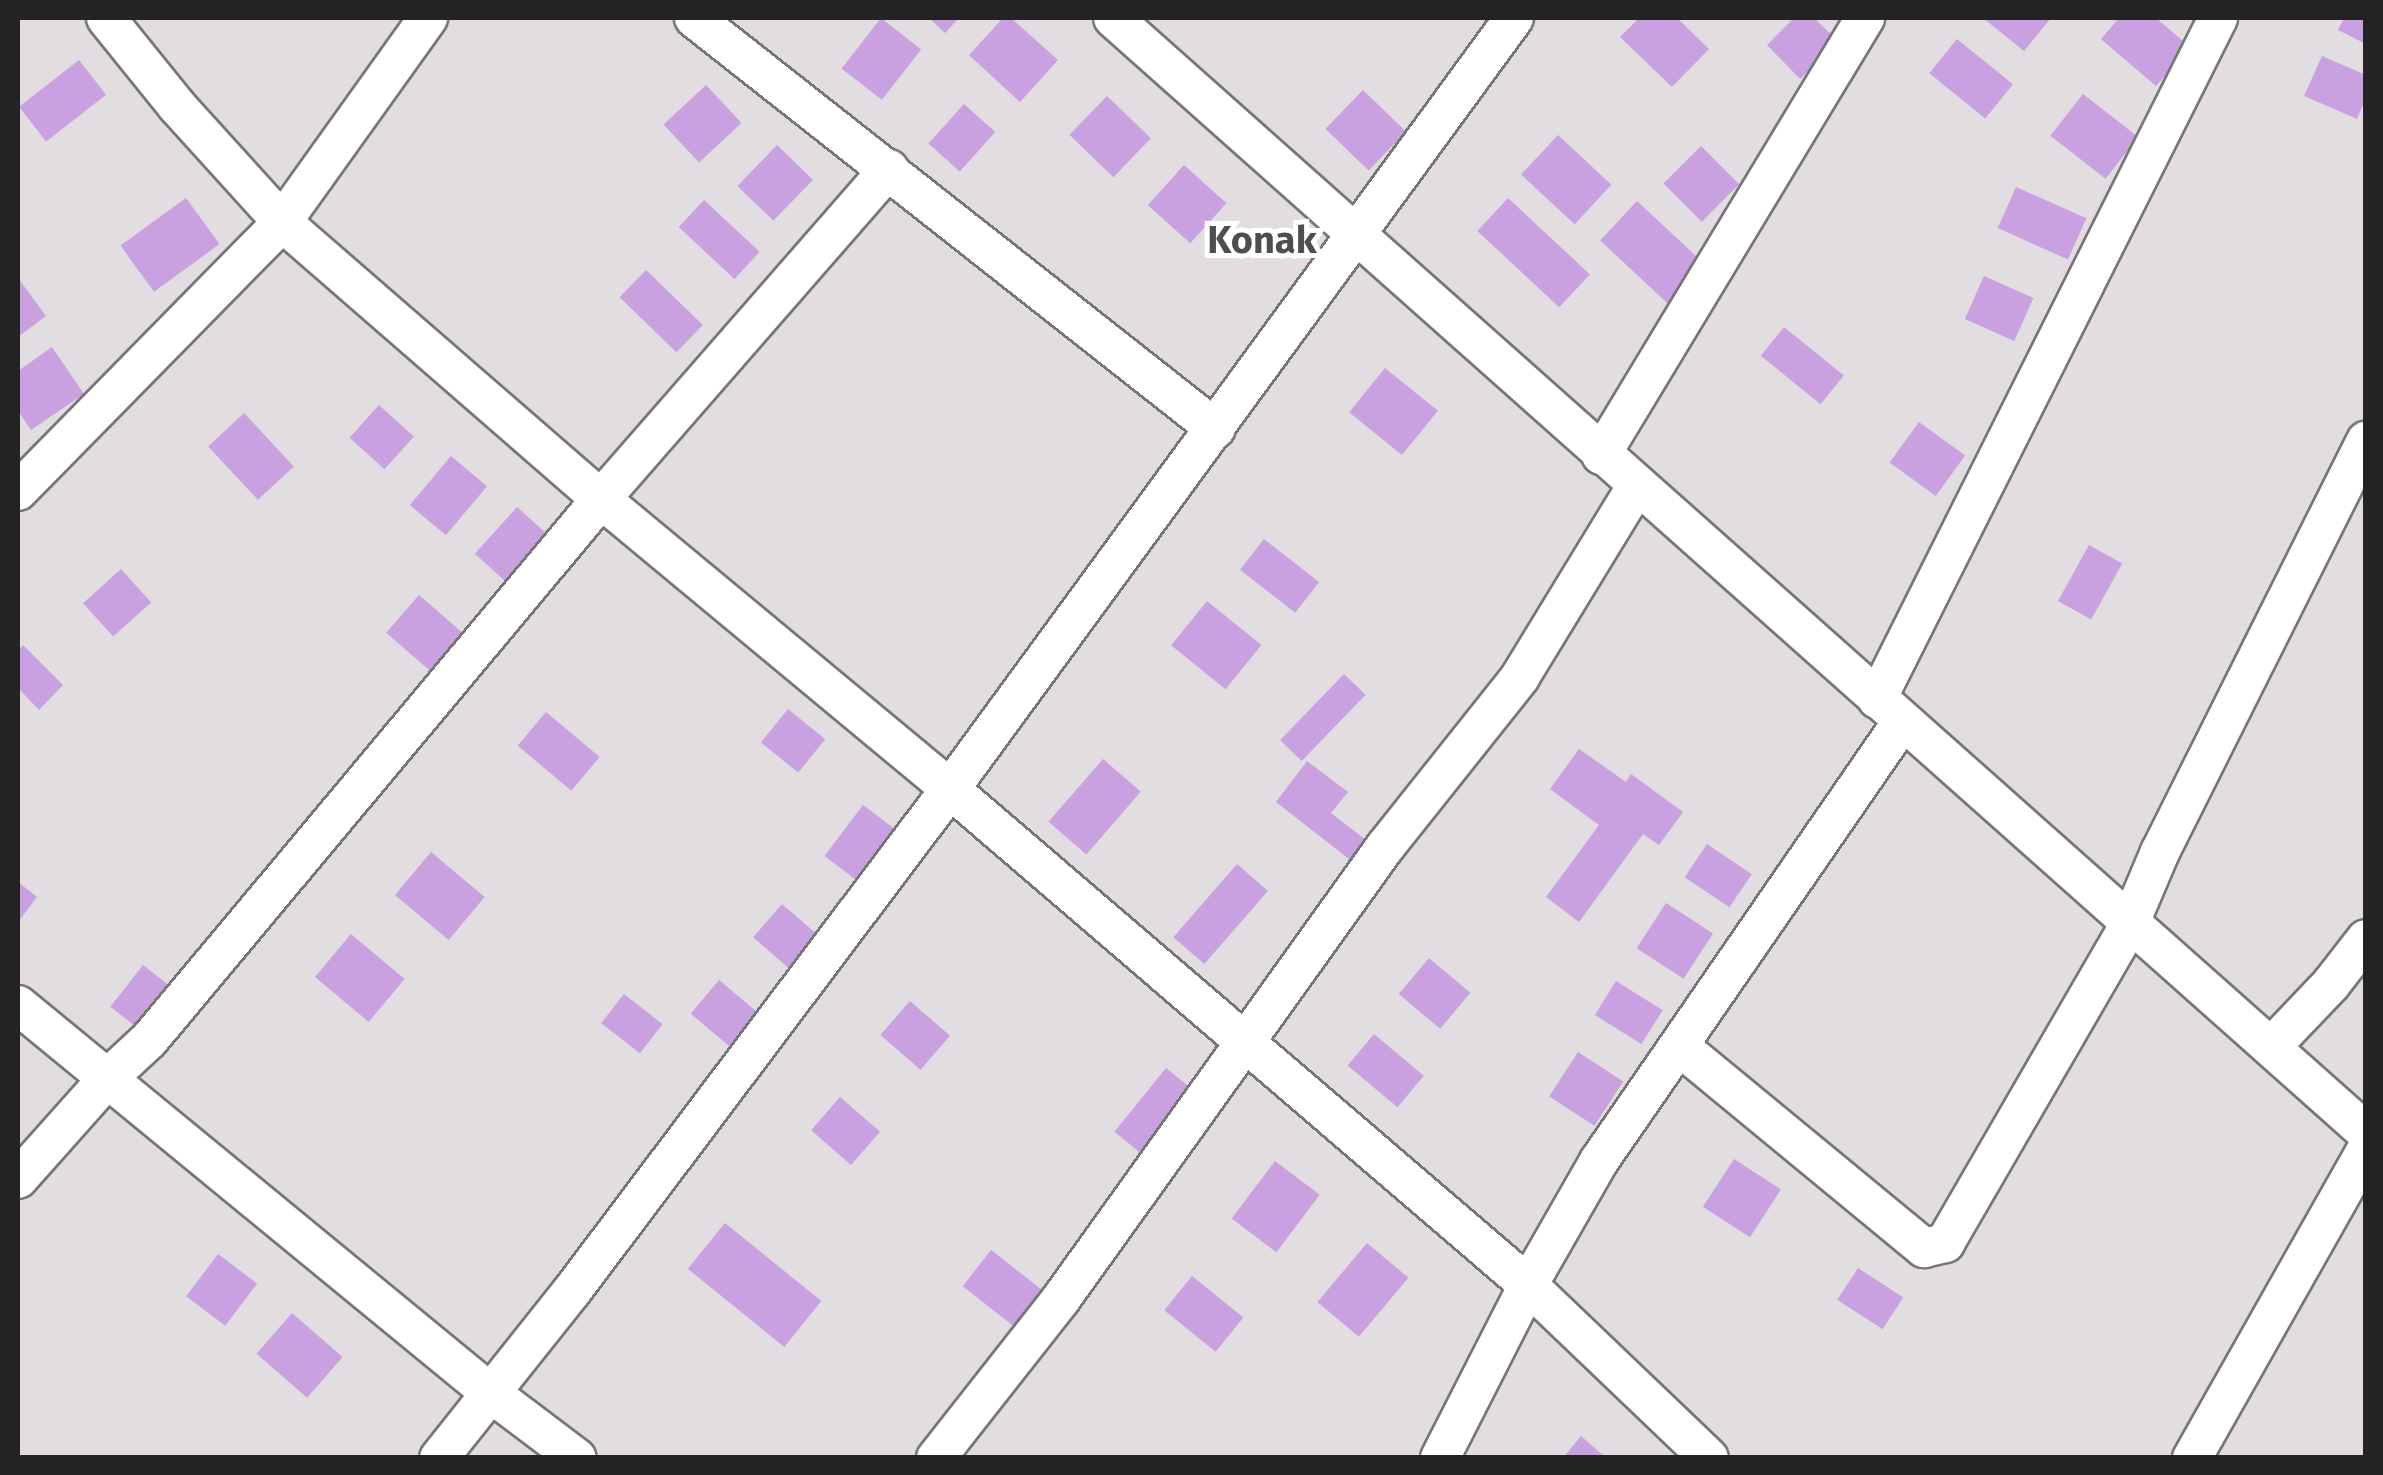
<!DOCTYPE html>
<html>
<head>
<meta charset="utf-8">
<style>
	body { margin:0 }
	#map { position:relative; width:2383px; height:1475px; overflow:hidden; background:#e1dde1; font-family:"Fira Sans",sans-serif }
	div>[style] { position:absolute }
	[style*='--x'] { left:calc(var(--x)*1px); top:calc(var(--y)*1px); width:calc(var(--w)*1px); rotate:calc(var(--a)*1deg) }
	.building>* { inset:0; background:#c9a0e0; transform-origin:0 0 }
	.roads { filter:drop-shadow(2px 0 #787578) drop-shadow(-2px 0 #787578) drop-shadow(0 2px #787578) drop-shadow(0 -2px #787578) }
	.street>* { height:38px; margin:-19px; padding:0 19px; transform-origin:19px; border-radius:19px; background:#fff }
	span { translate:-50% -50%; white-space:nowrap; text-align:center; line-height:1.15; -webkit-text-stroke:10px #fff; paint-order:stroke }
	.district-label { font-size:38px; color:#504d50; font-weight:700 }
	.frame { position:absolute; inset:0; border:20px solid #242224; pointer-events:none }
</style>
</head>
<body>
<div id="map">
	<div class="building">
		<div style="left:881px;top:18px;width:51px;height:64px;rotate:38deg"></div>
		<div style="clip-path:polygon(929px 18px,959px 18px,945px 33px)"></div>
		<div style="clip-path:polygon(1003px 18px,1011px 18px,1058px 60px,1020px 102px,969px 55px)"></div>
		<div style="clip-path:polygon(1639px 18px,1677px 18px,1709px 49px,1672px 87px,1620px 37px)"></div>
		<div style="clip-path:polygon(1794px 18px,1814px 18px,1838px 41px,1800px 79px,1767px 45px)"></div>
		<div style="clip-path:polygon(1983px 18px,2051px 18px,2024px 51px)"></div>
		<div style="clip-path:polygon(2119px 18px,2156px 18px,2190px 47px,2156px 86px,2101px 39px)"></div>
		<div style="clip-path:polygon(2344px 18px,2366px 18px,2366px 44px,2338px 30px)"></div>
		<div style="left:1957px;top:39px;width:72px;height:44px;rotate:39deg"></div>
		<div style="clip-path:polygon(2322px 56px,2366px 75px,2366px 98px,2357px 119px,2304px 96px)"></div>
		<div style="left:79px;top:60px;width:44px;height:76px;rotate:52deg"></div>
		<div style="left:706px;top:85px;width:52px;height:58px;rotate:47deg"></div>
		<div style="left:1363px;top:90px;width:60px;height:54px;rotate:44deg"></div>
		<div style="left:2083px;top:94px;width:70px;height:53px;rotate:38deg"></div>
		<div style="left:1107px;top:96px;width:61px;height:54px;rotate:44deg"></div>
		<div style="left:964px;top:104px;width:42px;height:53px;rotate:42deg"></div>
		<div style="left:1558px;top:135px;width:73px;height:54px;rotate:43deg"></div>
		<div style="left:777px;top:145px;width:50px;height:57px;rotate:44deg"></div>
		<div style="left:1701px;top:146px;width:54px;height:53px;rotate:45deg"></div>
		<div style="left:1184px;top:165px;width:57px;height:54px;rotate:42deg"></div>
		<div style="left:2016px;top:187px;width:77px;height:45px;rotate:24deg"></div>
		<div style="left:186px;top:198px;width:57px;height:81px;rotate:54deg"></div>
		<div style="left:1508px;top:198px;width:112px;height:45px;rotate:43deg"></div>
		<div style="left:704px;top:200px;width:76px;height:37px;rotate:43deg"></div>
		<div style="left:1637px;top:201px;width:92px;height:54px;rotate:43deg"></div>
		<div style="left:646px;top:270px;width:79px;height:38px;rotate:44deg"></div>
		<div style="left:1984px;top:276px;width:54px;height:47px;rotate:24deg"></div>
		<div style="clip-path:polygon(18px 278px,46px 316px,18px 337px)"></div>
		<div style="left:1784px;top:327px;width:77px;height:37px;rotate:39deg"></div>
		<div style="clip-path:polygon(52px 347px,84px 394px,31px 430px,18px 411px,18px 371px)"></div>
		<div style="left:1385px;top:368px;width:68px;height:57px;rotate:39deg"></div>
		<div style="left:379px;top:405px;width:47px;height:44px;rotate:42deg"></div>
		<div style="left:244px;top:413px;width:73px;height:49px;rotate:47deg"></div>
		<div style="left:1919px;top:422px;width:57px;height:50px;rotate:36deg"></div>
		<div style="left:451px;top:456px;width:47px;height:64px;rotate:40deg"></div>
		<div style="left:517px;top:507px;width:47px;height:63px;rotate:42deg"></div>
		<div style="left:1264px;top:539px;width:70px;height:39px;rotate:38deg"></div>
		<div style="left:2089px;top:545px;width:38px;height:64px;rotate:29deg"></div>
		<div style="left:121px;top:569px;width:45px;height:51px;rotate:48deg"></div>
		<div style="left:419px;top:595px;width:66px;height:50px;rotate:41deg"></div>
		<div style="left:1207px;top:601px;width:70px;height:57px;rotate:39deg"></div>
		<div style="clip-path:polygon(23px 645px,63px 685px,39px 710px,18px 688px,18px 651px)"></div>
		<div style="left:1344px;top:674px;width:30px;height:92px;rotate:44deg"></div>
		<div style="left:788px;top:709px;width:48px;height:43px;rotate:39deg"></div>
		<div style="left:546px;top:712px;width:70px;height:44px;rotate:40deg"></div>
		<div style="clip-path:polygon(1579px 749px,1626px 782px,1631px 774px,1683px 812px,1659px 845px,1643px 834px,1579px 922px,1546px 897px,1599px 825px,1550px 789px)"></div>
		<div style="left:1103px;top:759px;width:50px;height:83px;rotate:41deg"></div>
		<div style="clip-path:polygon(1307px 761px,1348px 792px,1331px 813px,1370px 843px,1354px 863px,1276px 802px)"></div>
		<div style="left:863px;top:805px;width:48px;height:64px;rotate:37deg"></div>
		<div style="left:1707px;top:844px;width:54px;height:40px;rotate:34deg"></div>
		<div style="left:431px;top:852px;width:70px;height:56px;rotate:40deg"></div>
		<div style="left:1237px;top:864px;width:41px;height:97px;rotate:41deg"></div>
		<div style="clip-path:polygon(18px 882px,37px 897px,18px 922px)"></div>
		<div style="left:1666px;top:903px;width:56px;height:54px;rotate:33deg"></div>
		<div style="left:782px;top:904px;width:55px;height:44px;rotate:41deg"></div>
		<div style="left:351px;top:934px;width:70px;height:56px;rotate:40deg"></div>
		<div style="left:1429px;top:958px;width:54px;height:47px;rotate:40deg"></div>
		<div style="left:143px;top:965px;width:51px;height:53px;rotate:38deg"></div>
		<div style="left:719px;top:980px;width:54px;height:44px;rotate:40deg"></div>
		<div style="left:1616px;top:981px;width:55px;height:40px;rotate:32deg"></div>
		<div style="left:624px;top:994px;width:49px;height:37px;rotate:38deg"></div>
		<div style="left:910px;top:1001px;width:53px;height:45px;rotate:41deg"></div>
		<div style="left:1374px;top:1034px;width:65px;height:41px;rotate:40deg"></div>
		<div style="left:1578px;top:1052px;width:54px;height:53px;rotate:33deg"></div>
		<div style="left:1166px;top:1068px;width:44px;height:82px;rotate:39deg"></div>
		<div style="left:840px;top:1097px;width:53px;height:44px;rotate:41deg"></div>
		<div style="left:1734px;top:1159px;width:56px;height:57px;rotate:33deg"></div>
		<div style="left:1275px;top:1161px;width:56px;height:72px;rotate:37deg"></div>
		<div style="left:725px;top:1223px;width:124px;height:59px;rotate:39deg"></div>
		<div style="left:1367px;top:1243px;width:54px;height:77px;rotate:40deg"></div>
		<div style="left:991px;top:1250px;width:78px;height:46px;rotate:38deg"></div>
		<div style="left:218px;top:1254px;width:49px;height:53px;rotate:37deg"></div>
		<div style="left:1858px;top:1268px;width:54px;height:38px;rotate:33deg"></div>
		<div style="left:1192px;top:1276px;width:66px;height:44px;rotate:39deg"></div>
		<div style="left:292px;top:1313px;width:67px;height:54px;rotate:41deg"></div>
		<div style="clip-path:polygon(1581px 1436px,1606px 1458px,1563px 1458px)"></div>
	</div>
	<div class="roads">
		<div class="street">
			<div style="--x:106;--y:18;--w:113;--a:51.1"></div>
			<div style="--x:177;--y:106;--w:156;--a:47.8"></div>
			<div style="--x:282;--y:222;--w:422;--a:41"></div>
			<div style="--x:601;--y:499;--w:454;--a:39.7"></div>
			<div style="--x:950;--y:789;--w:762;--a:40.63"></div>
			<div style="--x:1528;--y:1285;--w:250;--a:43.7"></div>
			<div style="--x:694;--y:18;--w:664;--a:38.22"></div>
			<div style="--x:1113;--y:18;--w:1677;--a:41.64"></div>
			<div style="--x:1601;--y:455;--w:511;--a:-58.86"></div>
			<div style="--x:18;--y:491;--w:377;--a:-45.5"></div>
			<div style="--x:282;--y:222;--w:251;--a:-54.4"></div>
			<div style="--x:1877;--y:699;--w:762;--a:-63.4"></div>
			<div style="--x:18;--y:1005;--w:608;--a:39.4"></div>
			<div style="--x:488;--y:1391;--w:111;--a:37"></div>
			<div style="--x:2273;--y:1045;--w:84;--a:-46.4"></div>
			<div style="--x:2331;--y:984;--w:57;--a:-52.1"></div>
			<div style="--x:1679;--y:1046;--w:318;--a:39.5"></div>
			<div style="--x:1924;--y:1248;--w:22;--a:-13"></div>
			<div style="--x:1945;--y:1243;--w:367;--a:-59.9"></div>
			<div style="--x:2129;--y:925;--w:79;--a:-67"></div>
			<div style="--x:2160;--y:852;--w:460;--a:-63.4"></div>
			<div style="--x:18;--y:1179;--w:137;--a:-48.3"></div>
			<div style="--x:109;--y:1077;--w:54;--a:-42.8"></div>
			<div style="--x:149;--y:1040;--w:705;--a:-50.12"></div>
			<div style="--x:601;--y:499;--w:438;--a:-48.9"></div>
			<div style="--x:439;--y:1458;--w:213;--a:-51.5"></div>
			<div style="--x:572;--y:1291;--w:628;--a:-53.02"></div>
			<div style="--x:950;--y:789;--w:955;--a:-53.81"></div>
			<div style="--x:936;--y:1458;--w:202;--a:-51.8"></div>
			<div style="--x:1061;--y:1299;--w:556;--a:-54.37"></div>
			<div style="--x:1385;--y:847;--w:217;--a:-51.5"></div>
			<div style="--x:1520;--y:677;--w:225;--a:-58.6"></div>
			<div style="--x:1440;--y:1458;--w:194;--a:-63"></div>
			<div style="--x:1528;--y:1285;--w:143;--a:-60.2"></div>
			<div style="--x:1599;--y:1161;--w:533;--a:-55.39"></div>
			<div style="--x:2192;--y:1458;--w:353;--a:-60.5"></div>
		</div>
	</div>
	<div class="district-label">
		<span style="left:1262px;top:241px">Konak</span>
	</div>
	<div class="frame"></div>
</div>
</body>
</html>
